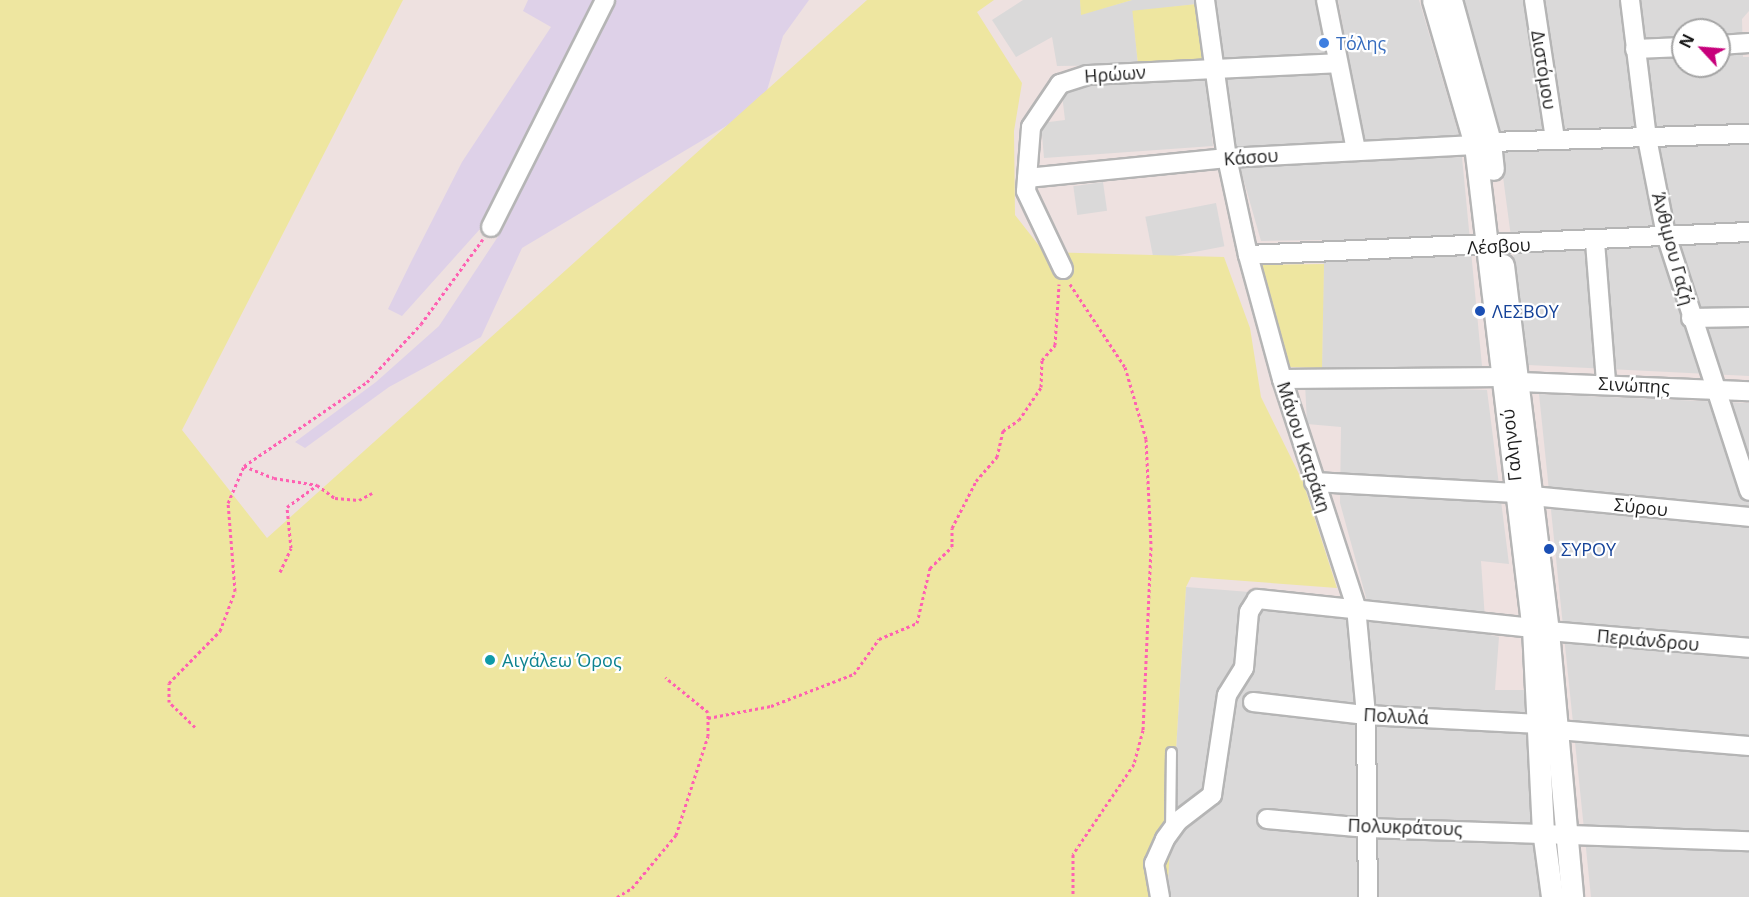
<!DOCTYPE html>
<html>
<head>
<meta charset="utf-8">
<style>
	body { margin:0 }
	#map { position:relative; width:1749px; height:897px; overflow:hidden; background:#eee1e0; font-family:"Open Sans",sans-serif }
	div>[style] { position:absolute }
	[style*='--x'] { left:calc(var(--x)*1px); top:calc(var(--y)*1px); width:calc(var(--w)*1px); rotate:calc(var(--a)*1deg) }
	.residential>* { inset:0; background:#dad9d9; transform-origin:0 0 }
	.industrial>* { inset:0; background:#ded1e8 }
	.grass>* { inset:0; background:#eee6a0; transform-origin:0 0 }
	.path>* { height:3px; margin-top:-1.5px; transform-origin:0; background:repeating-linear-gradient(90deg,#ff60b2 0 3px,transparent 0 6px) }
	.roads { filter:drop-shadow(2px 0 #b5b5b5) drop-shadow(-2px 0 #b5b5b5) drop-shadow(0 2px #b5b5b5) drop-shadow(0 -2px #b5b5b5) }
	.service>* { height:9px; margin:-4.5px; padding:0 4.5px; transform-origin:4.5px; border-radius:4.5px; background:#fff }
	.minor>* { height:18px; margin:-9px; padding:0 9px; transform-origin:9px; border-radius:9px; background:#fff }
	.tertiary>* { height:21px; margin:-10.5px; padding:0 10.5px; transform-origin:10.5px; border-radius:10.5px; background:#fff }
	.dots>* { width:16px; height:16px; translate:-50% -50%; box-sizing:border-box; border:3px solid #fff; border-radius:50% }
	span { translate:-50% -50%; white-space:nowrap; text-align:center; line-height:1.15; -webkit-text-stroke:4.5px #fff; paint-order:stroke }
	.shop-label { font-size:18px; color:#366cbe }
	.left { translate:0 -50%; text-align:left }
	.street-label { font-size:18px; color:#1c1c1c }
	.transit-label { font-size:18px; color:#164399 }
	.culture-label { font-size:18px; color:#0d838f }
	.north { position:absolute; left:1671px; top:18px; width:60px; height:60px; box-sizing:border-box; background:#fff; border:2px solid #a4a4a4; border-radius:50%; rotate:296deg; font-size:16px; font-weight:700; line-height:24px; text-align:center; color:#1c1c1c }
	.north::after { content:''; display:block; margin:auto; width:21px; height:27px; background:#c7007b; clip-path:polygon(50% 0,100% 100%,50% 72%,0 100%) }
</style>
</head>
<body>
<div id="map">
	<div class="residential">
		<div style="clip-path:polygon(1023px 0,1080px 0,1082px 14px,1132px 0,1196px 0,1197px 4px,1133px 12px,1138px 65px,1057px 66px,1052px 37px,1016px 57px,992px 20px)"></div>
		<div style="clip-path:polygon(1214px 0,1316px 0,1343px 144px,1235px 150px)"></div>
		<div style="clip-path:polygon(1338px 0,1419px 0,1459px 135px,1364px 141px)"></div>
		<div style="clip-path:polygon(evenodd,1463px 0,1749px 0,1749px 11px,1742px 19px,1743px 57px,1749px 57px,1749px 376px,1528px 365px,1496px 124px,1463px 0,1683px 30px,1719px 30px,1719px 66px,1683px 66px,1683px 30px)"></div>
		<div style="clip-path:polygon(1206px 80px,1213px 146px,1044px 158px,1041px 123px,1065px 120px,1061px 86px)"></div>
		<div style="clip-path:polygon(1462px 157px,1482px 366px,1322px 368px,1324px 240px,1261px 241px,1239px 164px)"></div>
		<div style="left:1103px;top:182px;width:29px;height:30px;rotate:82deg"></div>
		<div style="left:1216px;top:203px;width:44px;height:72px;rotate:79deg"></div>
		<div style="clip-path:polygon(1305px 383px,1487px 390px,1509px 564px,1481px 561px,1486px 634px,1499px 637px,1495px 690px,1524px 690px,1541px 897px,1167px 897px,1186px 587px,1367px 601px,1340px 503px,1341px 427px,1307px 424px)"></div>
		<div style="clip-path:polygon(1539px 394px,1749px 403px,1749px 897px,1591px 897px)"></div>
	</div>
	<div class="industrial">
		<div style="clip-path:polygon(528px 0,593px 0,480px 229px,402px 316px,388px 309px,411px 262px,462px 162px,551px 27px,523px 11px)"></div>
		<div style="clip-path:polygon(614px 0,809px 0,783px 36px,763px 104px,522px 248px,481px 337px,389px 387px,305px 448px,295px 442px,376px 382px,439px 326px,503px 229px)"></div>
	</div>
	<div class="grass">
		<div style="clip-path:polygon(0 0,403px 0,182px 430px,267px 538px,867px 0,994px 0,977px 12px,1022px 83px,1014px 131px,1015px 215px,1044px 252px,1224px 257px,1250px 328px,1261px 397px,1303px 482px,1337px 588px,1191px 577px,1186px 587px,1167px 897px,0 897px)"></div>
		<div style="clip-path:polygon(1080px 0,1132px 0,1081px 15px)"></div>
		<div style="left:1197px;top:4px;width:58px;height:65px;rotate:84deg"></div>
		<div style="clip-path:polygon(1324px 264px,1322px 368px,1286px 367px,1261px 265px)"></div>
	</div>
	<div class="path">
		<div style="--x:1070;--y:284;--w:100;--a:56.5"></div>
		<div style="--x:1125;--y:367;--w:75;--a:73.7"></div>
		<div style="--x:1146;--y:439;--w:108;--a:87.3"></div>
		<div style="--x:1151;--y:547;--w:183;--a:92.5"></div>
		<div style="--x:1143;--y:730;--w:35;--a:105"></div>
		<div style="--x:1134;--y:764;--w:109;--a:124.1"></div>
		<div style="--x:1073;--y:854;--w:43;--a:90"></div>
		<div style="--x:244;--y:466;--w:32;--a:22"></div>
		<div style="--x:274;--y:478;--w:44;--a:9.2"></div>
		<div style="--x:280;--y:572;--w:26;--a:-65"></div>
		<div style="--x:291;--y:548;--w:41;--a:-95.6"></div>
		<div style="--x:287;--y:507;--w:37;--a:-36"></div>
		<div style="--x:317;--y:485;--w:22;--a:36"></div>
		<div style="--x:335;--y:498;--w:24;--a:5"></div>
		<div style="--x:359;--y:500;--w:15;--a:-28"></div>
		<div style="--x:708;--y:718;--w:64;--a:-10.8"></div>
		<div style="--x:771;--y:706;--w:89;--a:-21.1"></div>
		<div style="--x:854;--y:674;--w:43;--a:-54.5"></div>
		<div style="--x:879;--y:639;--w:41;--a:-22.8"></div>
		<div style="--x:917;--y:623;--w:57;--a:-76.7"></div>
		<div style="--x:930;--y:568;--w:30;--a:-44"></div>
		<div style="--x:952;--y:547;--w:19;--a:-90"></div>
		<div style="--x:952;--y:528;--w:53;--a:-62.9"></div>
		<div style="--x:976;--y:481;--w:32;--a:-49"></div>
		<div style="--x:997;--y:457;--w:27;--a:-77"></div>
		<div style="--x:1003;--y:431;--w:19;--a:-35"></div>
		<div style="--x:1019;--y:420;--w:40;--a:-56"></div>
		<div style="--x:1041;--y:387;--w:27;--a:-88"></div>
		<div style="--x:1042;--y:360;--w:20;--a:-49"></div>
		<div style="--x:1055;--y:345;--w:61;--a:-86.2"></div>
		<div style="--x:195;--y:727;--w:36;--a:-136"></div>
		<div style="--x:169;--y:702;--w:19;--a:-90"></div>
		<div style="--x:169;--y:683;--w:73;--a:-45.6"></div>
		<div style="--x:220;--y:631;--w:43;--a:-69.4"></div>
		<div style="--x:235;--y:591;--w:88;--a:-94.5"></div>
		<div style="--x:228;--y:503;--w:40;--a:-66.6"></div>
		<div style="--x:244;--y:466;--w:149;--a:-34.3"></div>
		<div style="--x:367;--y:382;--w:79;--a:-47"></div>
		<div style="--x:421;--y:324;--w:105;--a:-53.9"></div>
		<div style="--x:617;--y:897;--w:17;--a:-31"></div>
		<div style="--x:632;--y:888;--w:69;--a:-50.3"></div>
		<div style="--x:676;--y:835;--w:104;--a:-72.1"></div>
		<div style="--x:708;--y:736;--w:24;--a:-90"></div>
		<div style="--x:708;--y:712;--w:55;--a:-140.9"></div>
	</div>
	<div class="roads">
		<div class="service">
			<div style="--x:1170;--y:832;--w:80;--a:-89.3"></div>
		</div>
		<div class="minor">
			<div style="--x:1205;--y:0;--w:160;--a:82.1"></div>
			<div style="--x:1227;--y:158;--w:99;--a:77.8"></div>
			<div style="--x:1248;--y:255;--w:129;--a:74.7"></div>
			<div style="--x:1282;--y:379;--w:240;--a:72"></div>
			<div style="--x:1356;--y:607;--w:108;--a:84.7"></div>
			<div style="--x:1366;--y:715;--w:182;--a:89.4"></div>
			<div style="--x:1326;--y:0;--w:153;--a:78.7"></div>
			<div style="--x:1534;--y:0;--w:141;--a:81.4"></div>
			<div style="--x:1630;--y:0;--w:139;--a:83"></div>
			<div style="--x:1647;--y:138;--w:99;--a:78.9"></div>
			<div style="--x:1666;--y:235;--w:269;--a:72"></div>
			<div style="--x:1719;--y:45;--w:30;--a:-4"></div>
			<div style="--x:1635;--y:49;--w:48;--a:-2.4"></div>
			<div style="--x:1490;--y:142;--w:259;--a:-1.8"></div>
			<div style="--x:1027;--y:178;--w:201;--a:-5.7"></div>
			<div style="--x:1227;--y:158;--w:248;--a:-3"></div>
			<div style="--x:491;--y:227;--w:254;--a:-63.3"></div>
			<div style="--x:1595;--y:242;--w:141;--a:85.5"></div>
			<div style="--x:1248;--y:255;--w:502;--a:-2.63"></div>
			<div style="--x:1063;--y:269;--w:86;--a:-115.4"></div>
			<div style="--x:1026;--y:191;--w:64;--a:-85.5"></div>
			<div style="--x:1031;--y:127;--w:52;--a:-56"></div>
			<div style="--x:1060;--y:84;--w:28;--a:-18"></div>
			<div style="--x:1087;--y:75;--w:251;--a:-2.7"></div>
			<div style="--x:1691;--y:318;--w:58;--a:-1"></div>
			<div style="--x:1282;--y:379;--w:222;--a:-0.5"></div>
			<div style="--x:1520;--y:382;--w:229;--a:2.3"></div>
			<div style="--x:1314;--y:482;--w:202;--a:3.1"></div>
			<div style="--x:1532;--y:496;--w:218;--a:5.5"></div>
			<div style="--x:1548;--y:631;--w:202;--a:4.8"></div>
			<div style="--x:1253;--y:702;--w:114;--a:6.6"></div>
			<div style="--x:1366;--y:715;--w:174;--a:3"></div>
			<div style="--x:1558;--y:730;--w:192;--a:4.8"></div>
			<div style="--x:1267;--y:819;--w:101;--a:5.1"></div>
			<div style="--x:1368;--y:828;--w:381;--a:2"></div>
			<div style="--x:1160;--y:897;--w:34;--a:-100"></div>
			<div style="--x:1154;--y:864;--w:27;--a:-66"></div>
			<div style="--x:1165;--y:839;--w:22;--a:-54"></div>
			<div style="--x:1178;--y:821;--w:43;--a:-37.4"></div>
			<div style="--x:1212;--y:795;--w:101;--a:-81.5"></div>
			<div style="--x:1227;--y:695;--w:32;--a:-58"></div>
			<div style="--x:1244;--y:668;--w:56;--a:-84.9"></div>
			<div style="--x:1249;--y:612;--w:15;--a:-58"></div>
			<div style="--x:1257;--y:599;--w:278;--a:6"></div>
		</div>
		<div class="tertiary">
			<div style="--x:1433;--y:0;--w:151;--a:73.8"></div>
			<div style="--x:1475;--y:145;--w:486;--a:83.2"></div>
			<div style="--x:1533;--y:628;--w:202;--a:87.2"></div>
			<div style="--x:1543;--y:830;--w:68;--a:82.3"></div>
			<div style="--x:1451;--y:0;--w:147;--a:74.6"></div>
			<div style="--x:1490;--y:142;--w:27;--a:84"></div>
			<div style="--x:1503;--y:265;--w:369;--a:83"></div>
			<div style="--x:1548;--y:631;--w:267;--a:84.8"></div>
		</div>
	</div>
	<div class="dots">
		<div style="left:1324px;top:43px;background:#3f7fe0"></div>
		<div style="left:1480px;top:311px;background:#1a4fb4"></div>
		<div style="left:1549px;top:549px;background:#1a4fb4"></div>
		<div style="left:490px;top:660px;background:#0f9aa8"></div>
	</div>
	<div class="shop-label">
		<span class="left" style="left:1336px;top:43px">Τόλης</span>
	</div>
	<div class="street-label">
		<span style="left:1544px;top:70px;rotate:81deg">Διστόμου</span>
		<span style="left:1115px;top:74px;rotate:-4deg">Ηρώων</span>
		<span style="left:1251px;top:157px;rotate:-4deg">Κάσου</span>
		<span style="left:1499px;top:246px;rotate:-3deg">Λέσβου</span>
		<span style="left:1673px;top:249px;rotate:75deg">Άνθιμου Γαζή</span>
		<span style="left:1634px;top:385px;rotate:3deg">Σινώπης</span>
		<span style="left:1511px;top:445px;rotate:-96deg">Γαληνού</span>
		<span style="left:1304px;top:447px;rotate:72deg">Μάνου Κατράκη</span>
		<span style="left:1641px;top:507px;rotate:6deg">Σύρου</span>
		<span style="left:1648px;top:640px;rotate:5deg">Περιάνδρου</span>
		<span style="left:1396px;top:716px;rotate:3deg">Πολυλά</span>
		<span style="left:1405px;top:827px;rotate:2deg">Πολυκράτους</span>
	</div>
	<div class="transit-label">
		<span class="left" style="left:1492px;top:311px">ΛΕΣΒΟΥ</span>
		<span class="left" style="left:1561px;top:549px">ΣΥΡΟΥ</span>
	</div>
	<div class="culture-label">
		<span class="left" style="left:502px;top:660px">Αιγάλεω Όρος</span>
	</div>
	<div class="north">N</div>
</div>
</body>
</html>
